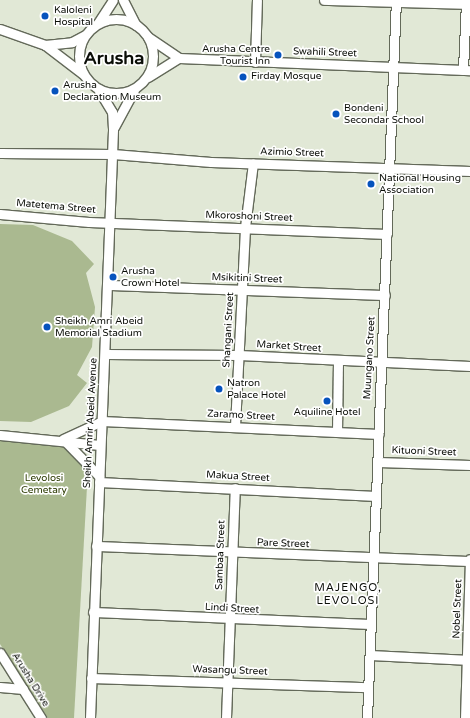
<!DOCTYPE html>
<html>
<head>
<meta charset="utf-8">
<style>
	body { margin:0 }
	#map { position:relative; width:470px; height:718px; overflow:hidden; background:#e1e8d6; font-family:"Varela Round",sans-serif }
	div>[style] { position:absolute }
	[style*='--x'] { left:calc(var(--x)*1px); top:calc(var(--y)*1px); width:calc(var(--w)*1px); rotate:calc(var(--a)*1deg) }
	.green>* { inset:0; background:#aab990 }
	.roads { filter:drop-shadow(1px 0 #636959) drop-shadow(-1px 0 #636959) drop-shadow(0 1px #636959) drop-shadow(0 -1px #636959) }
	.minor>* { height:9px; margin:-4.5px; padding:0 4.5px; transform-origin:4.5px; border-radius:4.5px; background:#fff }
	.minor>.ring { margin:-4.5px; padding:0; box-sizing:content-box; background:none; border:9px solid #fff; border-radius:50% }
	.dots>* { width:11px; height:11px; translate:-50% -50%; box-sizing:border-box; border:2px solid #fff; border-radius:50% }
	span { translate:-50% -50%; white-space:nowrap; text-align:center; line-height:1.15; -webkit-text-stroke:3.5px #fff; paint-order:stroke }
	.poi-label { font-size:10px; color:#0a0d07 }
	.left { translate:0 -50%; text-align:left }
	.right { translate:-100% -50%; text-align:right }
	.street-label { font-size:10px; color:#0a0d07 }
	.park-label { font-size:10px; color:#2b3a00 }
	.neighbourhood-label { font-size:11px; color:#0a0d07; letter-spacing:1px }
	.town-label { font-size:18px; color:#0a0d07; font-weight:700 }
</style>
</head>
<body>
<div id="map">
	<div class="green">
		<div style="clip-path:polygon(0 224px,33px 225px,72px 241px,94px 264px,86px 273px,95px 307px,92px 347px,77px 375px,87px 383px,69px 406px,31px 422px,0 421px)"></div>
		<div style="clip-path:polygon(0 436px,62px 438px,88px 469px,74px 718px,48px 718px,0 644px)"></div>
	</div>
	<div class="roads">
		<div class="minor">
			<div style="--x:123;--y:0;--w:28;--a:63"></div>
			<div style="--x:324;--y:0;--w:142;--a:1.6"></div>
			<div class="ring" style="left:79px;top:19px;width:65px;height:65px"></div>
			<div style="--x:98;--y:23;--w:27;--a:-57"></div>
			<div style="--x:0;--y:29;--w:48;--a:19.6"></div>
			<div style="--x:45;--y:45;--w:48;--a:37.3"></div>
			<div style="--x:148;--y:37;--w:37;--a:34"></div>
			<div style="--x:179;--y:58;--w:291;--a:2.4"></div>
			<div style="--x:45;--y:45;--w:27;--a:-6"></div>
			<div style="--x:72;--y:42;--w:15;--a:-28"></div>
			<div style="--x:255;--y:62;--w:62;--a:-88.2"></div>
			<div style="--x:463;--y:70;--w:70;--a:-87.5"></div>
			<div style="--x:148;--y:77;--w:36;--a:-32"></div>
			<div style="--x:114;--y:127;--w:42;--a:-61.6"></div>
			<div style="--x:0;--y:153;--w:113;--a:0.5"></div>
			<div style="--x:113;--y:154;--w:98;--a:4.7"></div>
			<div style="--x:211;--y:162;--w:259;--a:2"></div>
			<div style="--x:0;--y:214;--w:89;--a:5.1"></div>
			<div style="--x:89;--y:222;--w:298;--a:2.3"></div>
			<div style="--x:108;--y:285;--w:277;--a:2.1"></div>
			<div style="--x:106;--y:354;--w:133;--a:0.4"></div>
			<div style="--x:239;--y:355;--w:231;--a:2.7"></div>
			<div style="--x:235;--y:426;--w:199;--a:-87.1"></div>
			<div style="--x:245;--y:227;--w:64;--a:-82.9"></div>
			<div style="--x:337;--y:432;--w:71;--a:-89.2"></div>
			<div style="--x:0;--y:435;--w:100;--a:5.7"></div>
			<div style="--x:63;--y:439;--w:43;--a:-24.8"></div>
			<div style="--x:102;--y:421;--w:277;--a:2.7"></div>
			<div style="--x:64;--y:440;--w:50;--a:45.8"></div>
			<div style="--x:378;--y:462;--w:92;--a:1.9"></div>
			<div style="--x:99;--y:482;--w:277;--a:2.9"></div>
			<div style="--x:96;--y:546;--w:374;--a:2.3"></div>
			<div style="--x:93;--y:612;--w:278;--a:2.5"></div>
			<div style="--x:0;--y:653;--w:77;--a:57.8"></div>
			<div style="--x:370;--y:655;--w:100;--a:2.9"></div>
			<div style="--x:91;--y:678;--w:277;--a:1.9"></div>
			<div style="--x:0;--y:687;--w:23;--a:5"></div>
			<div style="--x:90;--y:718;--w:589;--a:-87.76"></div>
			<div style="--x:113;--y:129;--w:17;--a:-93"></div>
			<div style="--x:112;--y:112;--w:27;--a:-121"></div>
			<div style="--x:226;--y:718;--w:230;--a:-87.8"></div>
			<div style="--x:367;--y:718;--w:719;--a:-87.69"></div>
			<div style="--x:465;--y:718;--w:159;--a:-88.2"></div>
		</div>
	</div>
	<div class="dots">
		<div style="left:45px;top:16px;background:#0653bd"></div>
		<div style="left:278px;top:55px;background:#0653bd"></div>
		<div style="left:243px;top:77px;background:#0653bd"></div>
		<div style="left:55px;top:91px;background:#0653bd"></div>
		<div style="left:336px;top:114px;background:#0653bd"></div>
		<div style="left:371px;top:184px;background:#0653bd"></div>
		<div style="left:113px;top:277px;background:#0653bd"></div>
		<div style="left:47px;top:327px;background:#0653bd"></div>
		<div style="left:219px;top:389px;background:#0653bd"></div>
		<div style="left:327px;top:401px;background:#0653bd"></div>
	</div>
	<div class="poi-label">
		<span class="left" style="left:54px;top:16px">Kaloleni<br>Hospital</span>
		<span class="right" style="left:270px;top:55px">Arusha Centre<br>Tourist Inn</span>
		<span class="left" style="left:251px;top:77px">Firday Mosque</span>
		<span class="left" style="left:63px;top:91px">Arusha<br>Declaration Museum</span>
		<span class="left" style="left:344px;top:114px">Bondeni<br>Secondar School</span>
		<span class="left" style="left:379px;top:184px">National Housing<br>Association</span>
		<span class="left" style="left:121px;top:277px">Arusha<br>Crown Hotel</span>
		<span class="left" style="left:55px;top:327px">Sheikh Amri Abeid<br>Memorial Stadium</span>
		<span class="left" style="left:227px;top:389px">Natron<br>Palace Hotel</span>
		<span style="left:327px;top:413px">Aquiline Hotel</span>
	</div>
	<div class="street-label">
		<span style="left:325px;top:53px;rotate:2deg">Swahili Street</span>
		<span style="left:292px;top:153px;rotate:2deg">Azimio Street</span>
		<span style="left:56px;top:207px;rotate:5deg">Matetema Street</span>
		<span style="left:249px;top:217px;rotate:2deg">Mkoroshoni Street</span>
		<span style="left:247px;top:279px;rotate:2deg">Msikitini Street</span>
		<span style="left:229px;top:330px;rotate:-87deg">Shangani Street</span>
		<span style="left:289px;top:347px;rotate:4deg">Market Street</span>
		<span style="left:370px;top:358px;rotate:-87deg">Muungano Street</span>
		<span style="left:241px;top:416px;rotate:3deg">Zaramo Street</span>
		<span style="left:91px;top:423px;rotate:-87deg">Sheikh Amrir Abeid Avenue</span>
		<span style="left:424px;top:452px;rotate:2deg">Kituoni Street</span>
		<span style="left:238px;top:477px;rotate:3deg">Makua Street</span>
		<span style="left:283px;top:544px;rotate:2deg">Pare Street</span>
		<span style="left:221px;top:555px;rotate:-88deg">Sambaa Street</span>
		<span style="left:232px;top:609px;rotate:3deg">Lindi Street</span>
		<span style="left:458px;top:609px;rotate:-88deg">Nobel Street</span>
		<span style="left:230px;top:671px;rotate:2deg">Wasangu Street</span>
		<span style="left:30px;top:680px;rotate:58deg">Arusha Drive</span>
	</div>
	<div class="park-label">
		<span style="left:44px;top:484px">Levolosi<br>Cemetary</span>
	</div>
	<div class="neighbourhood-label">
		<span style="left:348px;top:595px">MAJENGO,<br>LEVOLOSI</span>
	</div>
	<div class="town-label">
		<span style="left:114px;top:58px">Arusha</span>
	</div>
</div>
</body>
</html>
